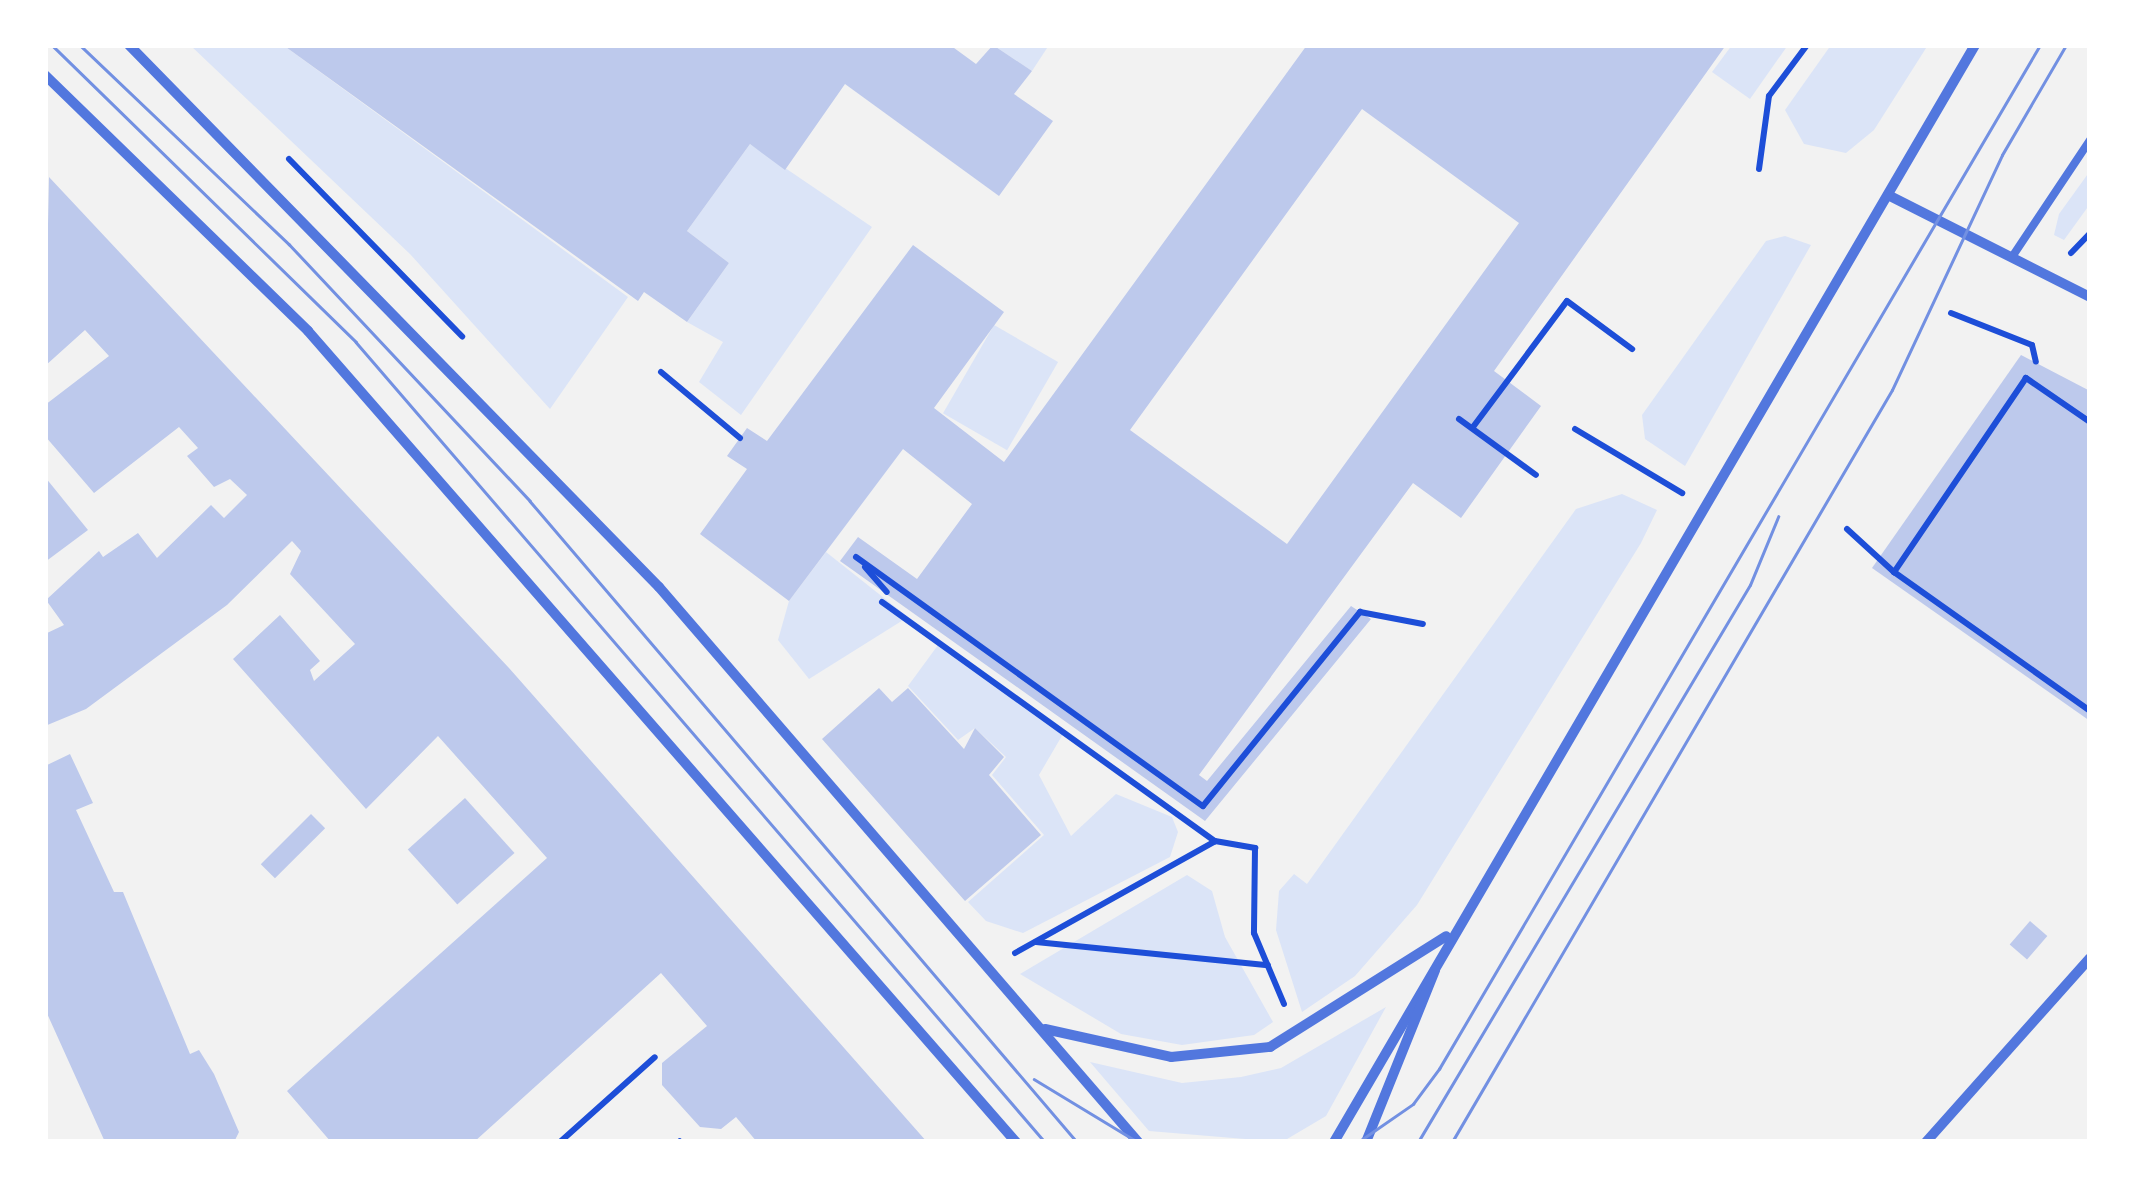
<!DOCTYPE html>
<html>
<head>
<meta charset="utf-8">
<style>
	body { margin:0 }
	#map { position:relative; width:2135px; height:1187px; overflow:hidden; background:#f2f2f2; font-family:Barlow,sans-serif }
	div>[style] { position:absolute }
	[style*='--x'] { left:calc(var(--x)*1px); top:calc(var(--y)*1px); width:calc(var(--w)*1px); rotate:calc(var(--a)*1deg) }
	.green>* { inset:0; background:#dbe4f7; transform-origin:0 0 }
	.building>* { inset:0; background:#bdc9ec; transform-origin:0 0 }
	.path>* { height:6px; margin:-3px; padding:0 3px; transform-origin:3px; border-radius:3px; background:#1d4ed8 }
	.service>* { height:8px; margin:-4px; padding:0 4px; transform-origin:4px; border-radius:4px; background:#5277de }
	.minor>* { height:10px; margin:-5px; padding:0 5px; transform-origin:5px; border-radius:5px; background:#5277de }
	.tram>* { height:2.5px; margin:-1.25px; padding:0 1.25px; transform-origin:1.25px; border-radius:1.25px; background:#7290e2 }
	span { translate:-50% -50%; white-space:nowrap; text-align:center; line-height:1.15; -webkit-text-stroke:9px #fff; paint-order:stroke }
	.frame { position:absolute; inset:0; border:48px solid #fff; pointer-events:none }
</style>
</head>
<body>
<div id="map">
	<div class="green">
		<div style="clip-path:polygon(190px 45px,283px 45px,628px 297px,550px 409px,410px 254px)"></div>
		<div style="clip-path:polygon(993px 45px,1049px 45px,1032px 71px)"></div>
		<div style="clip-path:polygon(1732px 45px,1788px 45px,1750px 99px,1712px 72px)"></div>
		<div style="clip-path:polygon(1831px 45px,1928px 45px,1874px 130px,1846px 153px,1804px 144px,1785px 110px)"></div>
		<div style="clip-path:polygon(750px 144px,872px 227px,741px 415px,699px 382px,723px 342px,687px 322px,729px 263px,687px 231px)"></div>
		<div style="clip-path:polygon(2090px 171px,2090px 204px,2064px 240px,2054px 235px,2059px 214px)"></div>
		<div style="clip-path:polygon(1785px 236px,1811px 245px,1685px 466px,1645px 439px,1642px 415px,1766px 241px)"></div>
		<div style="left:994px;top:325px;width:74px;height:102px;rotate:30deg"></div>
		<div style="clip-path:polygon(1622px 494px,1657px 510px,1641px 543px,1417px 905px,1355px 976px,1302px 1012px,1276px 930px,1279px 891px,1294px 874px,1307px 884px,1576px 509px)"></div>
		<div style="clip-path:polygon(826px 552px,908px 617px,809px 679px,778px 640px,789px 601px)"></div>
		<div style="clip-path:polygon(941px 641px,1063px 734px,1039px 775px,1071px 836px,1116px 794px,1172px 817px,1178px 832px,1170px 857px,1023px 933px,986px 921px,968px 902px,1044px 835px,992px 775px,1006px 757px,975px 728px,958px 740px,908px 686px)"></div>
		<div style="clip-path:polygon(1187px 875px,1212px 891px,1225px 937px,1273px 1022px,1254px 1035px,1182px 1045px,1121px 1034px,1020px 974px)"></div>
		<div style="clip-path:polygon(1386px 1007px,1326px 1116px,1282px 1142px,1149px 1131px,1090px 1062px,1182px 1083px,1241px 1077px,1281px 1068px)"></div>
	</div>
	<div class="building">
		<div style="clip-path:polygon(283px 45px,950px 45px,976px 64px,993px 45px,1032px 71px,1014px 94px,1053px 121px,999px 196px,845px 84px,785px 170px,750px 144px,687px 231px,729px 263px,687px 322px,644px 292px,638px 301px)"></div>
		<div style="clip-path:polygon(evenodd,1307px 45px,1726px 45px,1494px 371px,1541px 406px,1461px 518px,1413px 483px,1199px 775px,1207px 781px,1351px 606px,1371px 619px,1205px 821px,840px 561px,858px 537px,917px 579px,972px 504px,903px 449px,789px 601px,700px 534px,747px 469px,727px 456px,747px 428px,767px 441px,913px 245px,1004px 312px,934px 408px,1004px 462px,1307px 45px,1362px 109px,1519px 223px,1287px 544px,1130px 430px,1362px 109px)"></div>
		<div style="clip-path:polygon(49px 177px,509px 668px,927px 1142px,757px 1142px,736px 1117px,721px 1129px,700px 1127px,662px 1085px,662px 1063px,707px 1026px,661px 973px,474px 1142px,331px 1142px,287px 1091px,547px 858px,438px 736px,366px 809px,233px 659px,280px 615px,320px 661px,310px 670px,314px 681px,355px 644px,290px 574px,301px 551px,292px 541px,227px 605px,86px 709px,45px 726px,45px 634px,64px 625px,46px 600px,99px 551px,103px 557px,138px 533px,157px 558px,211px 505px,224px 518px,247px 495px,230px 479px,214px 487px,187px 456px,198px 448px,179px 427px,94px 493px,45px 436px,45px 405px,109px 356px,85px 330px,45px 366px)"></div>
		<div style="clip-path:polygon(2021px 355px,2090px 391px,2090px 721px,1872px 568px)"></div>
		<div style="clip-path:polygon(45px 477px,88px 530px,45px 562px)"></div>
		<div style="clip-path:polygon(879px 688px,892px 702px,908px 688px,964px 749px,975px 728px,1004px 757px,989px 775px,1041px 835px,965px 901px,822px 739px)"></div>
		<div style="clip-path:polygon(70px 754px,93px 803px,76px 810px,114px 892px,123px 892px,190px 1054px,199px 1050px,214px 1074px,239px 1132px,234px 1142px,105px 1142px,45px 1009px,45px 766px)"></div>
		<div style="left:465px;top:798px;width:74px;height:77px;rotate:48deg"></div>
		<div style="left:311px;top:814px;width:20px;height:71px;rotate:45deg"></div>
		<div style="left:2030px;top:921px;width:23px;height:31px;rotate:41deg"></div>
	</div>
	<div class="path">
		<div style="--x:289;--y:159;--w:248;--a:45.7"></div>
		<div style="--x:1759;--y:169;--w:74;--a:-82.2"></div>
		<div style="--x:1769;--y:96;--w:64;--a:-53.3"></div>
		<div style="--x:2071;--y:253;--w:28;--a:-46"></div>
		<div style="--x:1951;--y:313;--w:87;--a:21.6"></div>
		<div style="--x:2032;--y:345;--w:17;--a:77"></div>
		<div style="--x:661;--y:372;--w:103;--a:39.9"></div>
		<div style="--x:1459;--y:419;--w:95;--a:36"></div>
		<div style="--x:2090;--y:422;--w:78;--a:-145.5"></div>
		<div style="--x:2026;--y:378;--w:235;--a:124.2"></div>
		<div style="--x:1894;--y:572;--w:240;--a:35.3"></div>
		<div style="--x:1473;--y:427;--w:157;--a:-53.3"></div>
		<div style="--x:1567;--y:301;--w:81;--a:36.4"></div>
		<div style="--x:1575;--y:429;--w:125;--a:30.9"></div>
		<div style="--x:1847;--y:529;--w:64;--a:42.5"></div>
		<div style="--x:856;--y:557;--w:427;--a:35.7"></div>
		<div style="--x:1203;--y:806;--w:250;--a:-51"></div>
		<div style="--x:1360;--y:612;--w:64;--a:10.8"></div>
		<div style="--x:865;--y:567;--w:33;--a:49"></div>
		<div style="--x:882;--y:602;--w:410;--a:35.7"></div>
		<div style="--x:1036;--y:942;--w:233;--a:5.7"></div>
		<div style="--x:1015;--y:953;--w:229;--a:-29.2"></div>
		<div style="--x:1215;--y:841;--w:41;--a:9.9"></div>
		<div style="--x:1255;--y:848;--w:85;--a:90.7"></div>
		<div style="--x:1254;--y:933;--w:77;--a:67.1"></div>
		<div style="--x:560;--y:1142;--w:127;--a:-41.8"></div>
		<div style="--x:679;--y:1142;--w:1;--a:-45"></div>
	</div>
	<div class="service">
		<div style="--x:2012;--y:257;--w:141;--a:-56.3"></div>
	</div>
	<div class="minor">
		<div style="--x:129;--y:45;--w:758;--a:45.64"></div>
		<div style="--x:659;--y:587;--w:733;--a:49.2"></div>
		<div style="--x:45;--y:75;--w:367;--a:44.2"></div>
		<div style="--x:308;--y:331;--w:1077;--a:48.88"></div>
		<div style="--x:1888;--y:195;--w:226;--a:26.8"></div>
		<div style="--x:1045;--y:1029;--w:129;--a:12.5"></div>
		<div style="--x:1171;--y:1057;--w:100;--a:-5.8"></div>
		<div style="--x:1270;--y:1047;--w:208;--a:-32.2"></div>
		<div style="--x:1334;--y:1142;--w:1271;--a:-59.7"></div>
		<div style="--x:1366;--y:1142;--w:185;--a:-68.1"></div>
		<div style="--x:1926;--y:1142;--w:246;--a:-48.3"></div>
	</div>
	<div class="tram">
		<div style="--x:52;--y:45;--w:425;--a:44.3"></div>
		<div style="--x:356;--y:342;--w:1056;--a:49.26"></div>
		<div style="--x:80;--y:45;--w:289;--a:43.6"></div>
		<div style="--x:289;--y:244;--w:352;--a:46.8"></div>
		<div style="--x:530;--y:501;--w:843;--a:49.52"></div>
		<div style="--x:1034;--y:1079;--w:122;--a:31.2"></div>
		<div style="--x:1358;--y:1142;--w:67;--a:-34.6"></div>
		<div style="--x:1413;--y:1104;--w:44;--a:-53.4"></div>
		<div style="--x:1439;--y:1069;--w:1187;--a:-59.59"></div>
		<div style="--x:1418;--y:1142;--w:648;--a:-59.2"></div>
		<div style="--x:1750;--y:585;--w:74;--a:-67.6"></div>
		<div style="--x:1452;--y:1142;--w:871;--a:-59.67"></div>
		<div style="--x:1892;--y:390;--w:259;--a:-64.9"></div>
		<div style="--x:2002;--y:155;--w:127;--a:-59.8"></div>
	</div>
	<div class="frame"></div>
</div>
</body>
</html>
